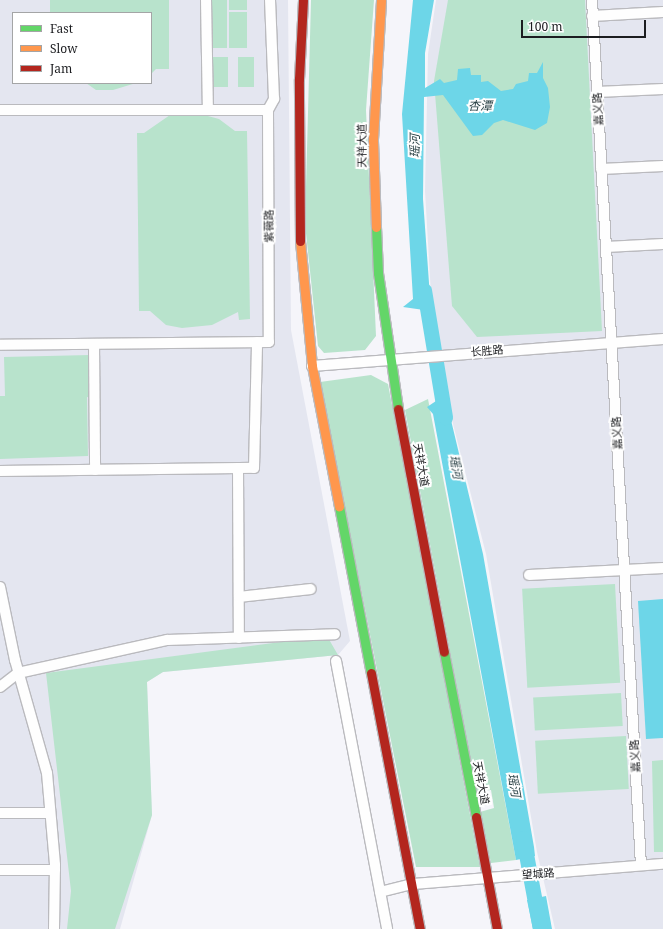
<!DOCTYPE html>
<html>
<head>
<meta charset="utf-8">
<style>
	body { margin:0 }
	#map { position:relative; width:663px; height:929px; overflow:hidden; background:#f5f5fa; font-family:"Noto Serif","Noto Sans SC",serif }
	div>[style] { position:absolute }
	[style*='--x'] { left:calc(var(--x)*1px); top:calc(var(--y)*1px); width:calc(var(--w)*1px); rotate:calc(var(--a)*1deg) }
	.built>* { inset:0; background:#e4e6f0 }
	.green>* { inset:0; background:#b8e3cc; transform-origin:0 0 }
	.water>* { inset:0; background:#6dd6e8 }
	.river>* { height:15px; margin:-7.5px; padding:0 7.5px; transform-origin:7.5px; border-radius:7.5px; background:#6dd6e8 }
	.roads { filter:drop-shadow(1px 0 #bababe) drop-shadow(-1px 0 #bababe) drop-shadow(0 1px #bababe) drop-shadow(0 -1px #bababe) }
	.street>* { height:10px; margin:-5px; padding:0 5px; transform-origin:5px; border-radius:5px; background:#fefefe }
	.fast>* { height:9px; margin:-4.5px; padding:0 4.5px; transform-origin:4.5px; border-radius:4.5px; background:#63d668 }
	.slow>* { height:9px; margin:-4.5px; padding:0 4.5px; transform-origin:4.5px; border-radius:4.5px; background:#ff974d }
	.jam>* { height:9px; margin:-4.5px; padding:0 4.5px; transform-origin:4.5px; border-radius:4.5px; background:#b3261e }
	span { translate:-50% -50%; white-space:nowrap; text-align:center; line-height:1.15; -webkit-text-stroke:4px #fff; paint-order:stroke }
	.street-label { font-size:11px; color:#1c1d20 }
	.water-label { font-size:12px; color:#253d41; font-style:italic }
	.legend { position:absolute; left:12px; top:12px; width:140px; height:72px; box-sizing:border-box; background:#fff; border:1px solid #a4a5a6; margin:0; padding:5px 7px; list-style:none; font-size:12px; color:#1c1d20 }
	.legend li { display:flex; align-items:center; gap:8px; height:20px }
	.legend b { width:20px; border:1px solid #a4a5a6 }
	.scale { position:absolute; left:521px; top:20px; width:125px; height:18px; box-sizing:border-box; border:2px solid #1c1d20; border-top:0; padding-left:5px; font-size:12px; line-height:14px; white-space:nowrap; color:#1c1d20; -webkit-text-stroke:3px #fff; paint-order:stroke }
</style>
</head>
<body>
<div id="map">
	<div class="built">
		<div style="clip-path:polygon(evenodd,0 0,288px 0,291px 330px,350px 641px,338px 655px,163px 672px,147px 682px,152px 815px,120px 929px,0 929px,0 0,13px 13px,151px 13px,151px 83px,13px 83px,13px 13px)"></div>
		<div style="clip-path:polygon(436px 0,663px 0,663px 929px,555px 929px,537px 852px,486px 554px,452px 420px,431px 295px,425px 191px,428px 54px)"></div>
	</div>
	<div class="green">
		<div style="clip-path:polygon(50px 0,169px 0,169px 69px,156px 69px,151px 74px,151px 13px,50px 13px)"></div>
		<div style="left:208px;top:0;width:19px;height:11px"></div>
		<div style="left:229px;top:0;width:18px;height:10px"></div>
		<div style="clip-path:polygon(311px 0,374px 0,366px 110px,376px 336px,365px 350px,324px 353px,318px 346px,305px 224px)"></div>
		<div style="clip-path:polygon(448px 0,585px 0,602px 331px,477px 337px,452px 306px,434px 81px)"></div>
		<div style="left:209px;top:11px;width:18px;height:37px"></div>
		<div style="left:229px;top:12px;width:18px;height:36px"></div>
		<div style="left:212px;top:57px;width:16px;height:30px"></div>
		<div style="left:238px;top:57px;width:16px;height:30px"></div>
		<div style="clip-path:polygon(86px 83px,136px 83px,113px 90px,96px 90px)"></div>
		<div style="clip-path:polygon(193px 112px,219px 119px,235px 131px,247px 131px,250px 319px,239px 320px,238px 312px,212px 325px,182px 328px,166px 325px,150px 311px,139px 311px,137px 133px,144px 133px,170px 115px)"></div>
		<div style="clip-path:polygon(90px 355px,91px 398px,87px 397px,88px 456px,0 459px,0 396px,5px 396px,4px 357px)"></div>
		<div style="clip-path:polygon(371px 375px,388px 384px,480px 867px,416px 867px,320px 382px)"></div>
		<div style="clip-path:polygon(428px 399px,516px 860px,491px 863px,480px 812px,494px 808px,491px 790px,476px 791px,405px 410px)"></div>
		<div style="left:615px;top:584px;width:99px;height:93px;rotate:87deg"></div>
		<div style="clip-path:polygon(327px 636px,338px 655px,163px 672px,147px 682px,152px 815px,115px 929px,67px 929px,71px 891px,46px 673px)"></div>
		<div style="left:621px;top:693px;width:33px;height:88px;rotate:87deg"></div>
		<div style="left:626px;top:736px;width:53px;height:91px;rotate:87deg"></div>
		<div style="clip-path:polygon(663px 760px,663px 852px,654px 852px,652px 761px)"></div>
	</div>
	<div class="water">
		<div style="clip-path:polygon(413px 0,434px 0,425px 53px,425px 88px,440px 79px,444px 83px,457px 80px,458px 69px,470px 68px,471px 75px,481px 75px,481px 82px,488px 81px,501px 91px,513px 89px,516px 84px,528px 81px,529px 73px,537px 73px,543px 62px,543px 78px,548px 88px,550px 107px,547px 123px,535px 130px,503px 120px,494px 123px,482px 135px,473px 136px,443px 95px,424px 97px,423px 199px,431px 311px,403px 307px,413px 299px,402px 114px)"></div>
		<div style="clip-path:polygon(445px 395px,483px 554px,534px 847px,535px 856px,516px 860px,433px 414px,427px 407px)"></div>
		<div style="clip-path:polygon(663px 599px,663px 738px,646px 739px,638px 601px)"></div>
		<div style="clip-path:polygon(546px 896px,552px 929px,533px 929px,527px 900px)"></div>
	</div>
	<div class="river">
		<div style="--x:424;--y:290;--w:129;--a:80.6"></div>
		<div style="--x:523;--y:838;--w:93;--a:79.4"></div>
	</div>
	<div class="roads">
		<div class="street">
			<div style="--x:206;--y:0;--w:110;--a:89"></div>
			<div style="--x:592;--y:0;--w:866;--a:86.76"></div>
			<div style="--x:592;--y:16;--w:71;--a:-3.2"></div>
			<div style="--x:597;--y:92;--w:66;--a:-2.6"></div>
			<div style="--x:0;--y:110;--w:268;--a:0"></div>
			<div style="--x:268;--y:110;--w:232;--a:89.8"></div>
			<div style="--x:269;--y:342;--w:269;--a:179.4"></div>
			<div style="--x:268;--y:110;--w:13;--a:-61"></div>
			<div style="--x:274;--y:99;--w:99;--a:-92.3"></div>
			<div style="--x:601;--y:169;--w:62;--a:-2.8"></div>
			<div style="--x:606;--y:247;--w:57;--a:-3"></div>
			<div style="--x:94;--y:344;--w:126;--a:89.5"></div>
			<div style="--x:312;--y:366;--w:352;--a:-4.4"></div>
			<div style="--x:238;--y:468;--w:170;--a:89.7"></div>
			<div style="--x:0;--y:471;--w:254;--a:-0.7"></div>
			<div style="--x:254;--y:468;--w:126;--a:-88.6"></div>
			<div style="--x:529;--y:575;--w:134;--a:-3"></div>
			<div style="--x:0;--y:587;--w:75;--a:78.4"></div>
			<div style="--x:15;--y:660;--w:117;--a:74.2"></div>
			<div style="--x:47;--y:773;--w:92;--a:85"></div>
			<div style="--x:55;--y:865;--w:64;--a:90.9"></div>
			<div style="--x:239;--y:597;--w:72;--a:-6.3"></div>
			<div style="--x:336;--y:661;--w:273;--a:79.2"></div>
			<div style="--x:0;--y:687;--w:23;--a:-38"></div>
			<div style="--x:18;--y:673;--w:153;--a:-12.5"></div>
			<div style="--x:167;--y:640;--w:168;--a:-2"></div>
			<div style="--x:0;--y:813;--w:50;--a:0"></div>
			<div style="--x:0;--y:870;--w:55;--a:0"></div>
			<div style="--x:380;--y:892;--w:33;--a:-14"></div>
			<div style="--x:412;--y:884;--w:252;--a:-4.6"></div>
		</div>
		<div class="fast">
			<div style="--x:376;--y:227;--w:46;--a:87.5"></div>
			<div style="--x:378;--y:273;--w:137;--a:81.6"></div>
			<div style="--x:339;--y:506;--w:170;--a:79.2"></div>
			<div style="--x:444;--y:652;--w:168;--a:79"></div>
		</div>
		<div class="slow">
			<div style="--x:376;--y:227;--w:88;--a:-92"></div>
			<div style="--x:373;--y:139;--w:139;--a:-86.7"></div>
			<div style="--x:300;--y:241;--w:126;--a:84.5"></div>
			<div style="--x:312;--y:366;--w:143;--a:79.1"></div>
		</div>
		<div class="jam">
			<div style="--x:300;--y:241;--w:162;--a:-90.4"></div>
			<div style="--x:299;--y:79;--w:79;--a:-87.1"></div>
			<div style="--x:398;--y:409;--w:247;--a:79.3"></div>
			<div style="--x:371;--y:673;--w:261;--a:79.2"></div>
			<div style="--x:476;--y:817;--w:114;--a:79.4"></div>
		</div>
	</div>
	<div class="street-label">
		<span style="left:598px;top:109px;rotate:-93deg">嘉义路</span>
		<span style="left:362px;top:146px;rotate:-90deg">天祥大道</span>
		<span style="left:269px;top:226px;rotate:-90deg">紫薇路</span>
		<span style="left:487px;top:351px;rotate:-5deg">长胜路</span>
		<span style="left:617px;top:433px;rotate:-93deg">嘉义路</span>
		<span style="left:421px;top:465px;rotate:80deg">天祥大道</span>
		<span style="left:635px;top:756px;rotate:-93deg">嘉义路</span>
		<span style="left:481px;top:783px;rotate:79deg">天祥大道</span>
		<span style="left:538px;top:874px;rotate:-4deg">望城路</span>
	</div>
	<div class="water-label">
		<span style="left:480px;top:106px">杏潭</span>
		<span style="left:415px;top:146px;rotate:-90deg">瑶河</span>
		<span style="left:456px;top:467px;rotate:80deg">瑶河</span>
		<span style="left:514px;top:785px;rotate:80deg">瑶河</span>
	</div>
	<ul class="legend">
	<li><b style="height:5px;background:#63d668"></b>Fast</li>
	<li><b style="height:5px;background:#ff974d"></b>Slow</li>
	<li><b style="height:5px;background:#b3261e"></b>Jam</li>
	</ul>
	<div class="scale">100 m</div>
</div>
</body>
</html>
